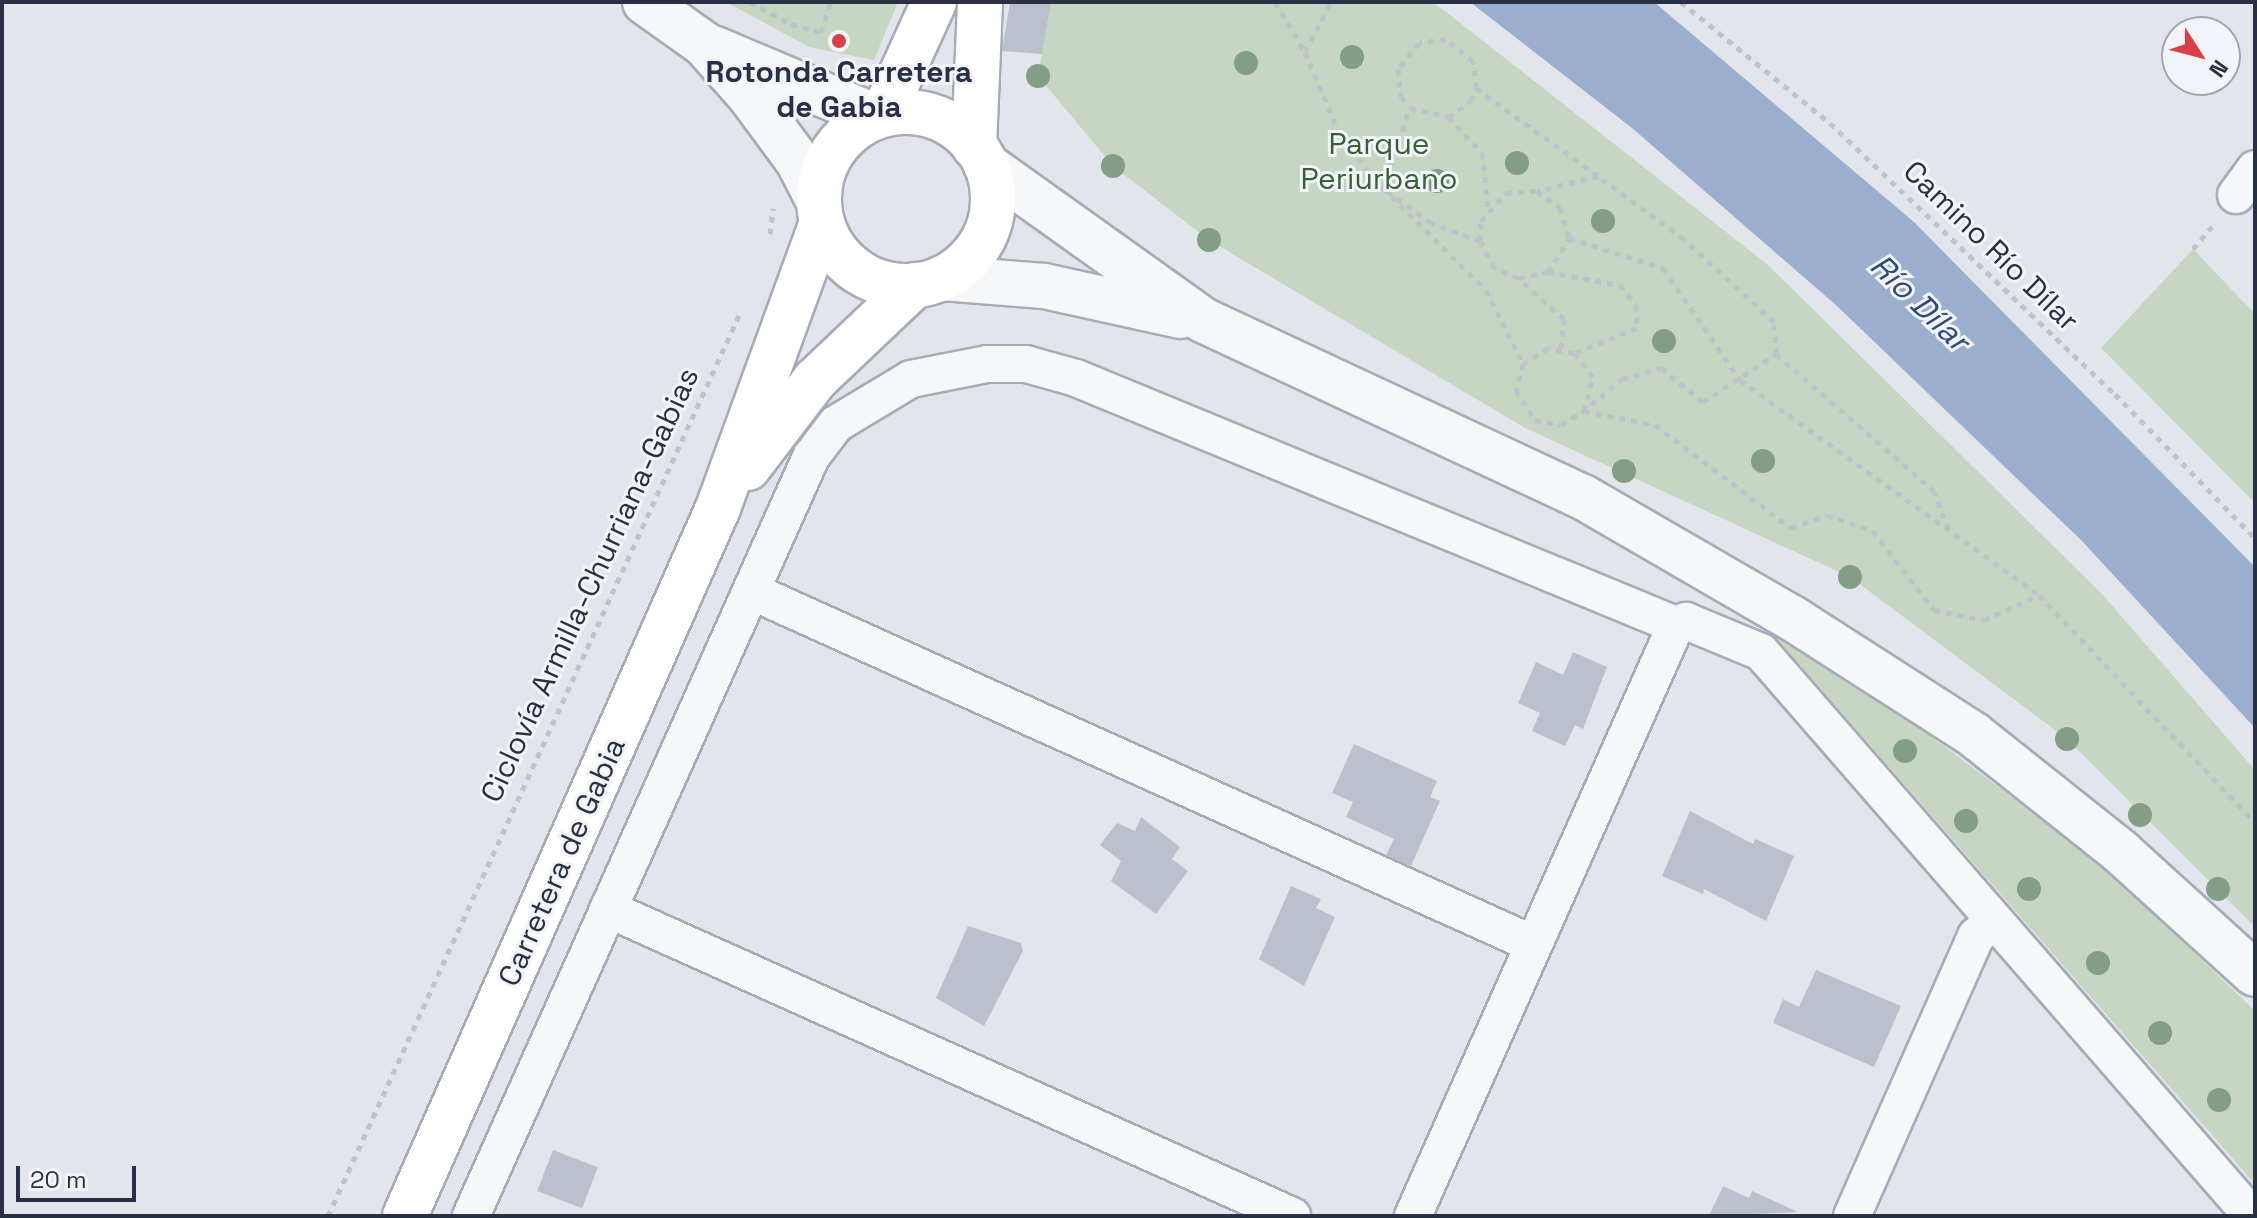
<!DOCTYPE html>
<html>
<head>
<meta charset="utf-8">
<style>
	body { margin:0 }
	#map { position:relative; width:2257px; height:1218px; overflow:hidden; background:#e2e5ec; font-family:"Space Grotesk",sans-serif }
	div>[style] { position:absolute }
	[style*='--x'] { left:calc(var(--x)*1px); top:calc(var(--y)*1px); width:calc(var(--w)*1px); rotate:calc(var(--a)*1deg) }
	.green>* { inset:0; background:#c6d6c3 }
	.water>* { inset:0; background:#9baece }
	.building>* { inset:0; background:#bcc0cc; transform-origin:0 0 }
	.path>* { height:5px; margin-top:-2.5px; transform-origin:0; background:repeating-linear-gradient(90deg,#c1c3ca 0 6px,transparent 0 12px) }
	.roads { filter:drop-shadow(2px 0 #a7abb7) drop-shadow(-2px 0 #a7abb7) drop-shadow(0 2px #a7abb7) drop-shadow(0 -2px #a7abb7) }
	.minor>* { height:36px; margin:-18px; padding:0 18px; transform-origin:18px; border-radius:18px; background:#f6f7f9 }
	.tertiary>* { height:44px; margin:-22px; padding:0 22px; transform-origin:22px; border-radius:22px; background:#f6f7f9 }
	.secondary>* { height:44px; margin:-22px; padding:0 22px; transform-origin:22px; border-radius:22px; background:#fff }
	.secondary>.ring { margin:-22px; padding:0; box-sizing:content-box; background:none; border:44px solid #fff; border-radius:50% }
	.trees>* { width:24px; height:24px; margin:-12px; border-radius:50%; background:#849d87 }
	.dots>* { width:22px; height:22px; translate:-50% -50%; box-sizing:border-box; border:4px solid #f2f4f9; border-radius:50% }
	span { translate:-50% -50%; white-space:nowrap; text-align:center; line-height:1.15; -webkit-text-stroke:6px #f2f4f9; paint-order:stroke }
	.poi-label { font-size:30px; color:#293045; font-weight:700 }
	.park-label { font-size:30px; color:#386235 }
	.street-label { font-size:30px; color:#293045 }
	.water-label { font-size:32px; color:#2f497d; font-style:italic }
	.frame { position:absolute; inset:0; border:4px solid #293045; pointer-events:none }
	.north { position:absolute; left:2161px; top:16px; width:80px; height:80px; box-sizing:border-box; background:#f2f4f9; border:2px solid #a2a6b1; border-radius:50%; rotate:126deg; font-size:22px; font-weight:700; line-height:32px; text-align:center; color:#293045 }
	.north::after { content:''; display:block; margin:auto; width:28px; height:36px; background:#d93f45; clip-path:polygon(50% 0,100% 100%,50% 72%,0 100%) }
	.scale { position:absolute; left:16px; top:1166px; width:120px; height:36px; box-sizing:border-box; border:4px solid #293045; border-top:0; padding-left:10px; font-size:24px; line-height:28px; white-space:nowrap; color:#293045; -webkit-text-stroke:6px #f2f4f9; paint-order:stroke }
</style>
</head>
<body>
<div id="map">
	<div class="green">
		<div style="clip-path:polygon(726px 2px,898px 2px,874px 60px,809px 47px)"></div>
		<div style="clip-path:polygon(1051px 2px,1432px 2px,1454px 18px,1768px 265px,2102px 594px,2255px 770px,2255px 927px,2067px 739px,1850px 577px,1525px 428px,1209px 240px,1113px 166px,1038px 76px)"></div>
		<div style="clip-path:polygon(2193px 249px,2255px 314px,2255px 503px,2101px 348px)"></div>
		<div style="clip-path:polygon(1784px 626px,2109px 870px,2255px 1011px,2255px 1184px,1776px 638px)"></div>
	</div>
	<div class="water">
		<div style="clip-path:polygon(1470px 2px,1654px 2px,1914px 222px,2255px 567px,2255px 728px,2081px 540px,1837px 306px,1632px 128px)"></div>
	</div>
	<div class="building">
		<div style="clip-path:polygon(1010px 2px,1051px 2px,1042px 54px,1002px 51px)"></div>
		<div style="clip-path:polygon(1573px 652px,1607px 667px,1583px 729px,1575px 725px,1565px 746px,1532px 731px,1540px 713px,1518px 703px,1536px 662px,1563px 675px)"></div>
		<div style="clip-path:polygon(1354px 744px,1437px 781px,1430px 797px,1440px 801px,1411px 866px,1386px 855px,1394px 839px,1346px 817px,1353px 802px,1332px 793px)"></div>
		<div style="clip-path:polygon(1690px 811px,1753px 844px,1755px 839px,1794px 856px,1766px 921px,1704px 889px,1703px 894px,1662px 876px)"></div>
		<div style="clip-path:polygon(1141px 817px,1180px 847px,1172px 859px,1188px 871px,1156px 914px,1111px 881px,1121px 861px,1100px 845px,1117px 823px,1135px 831px)"></div>
		<div style="clip-path:polygon(1291px 886px,1321px 899px,1316px 908px,1335px 917px,1304px 986px,1259px 959px)"></div>
		<div style="clip-path:polygon(968px 926px,1021px 943px,1023px 951px,984px 1026px,936px 998px)"></div>
		<div style="clip-path:polygon(1816px 970px,1901px 1006px,1874px 1067px,1773px 1023px,1783px 999px,1799px 1007px)"></div>
		<div style="left:553px;top:1150px;width:48px;height:44px;rotate:21deg"></div>
		<div style="clip-path:polygon(1723px 1186px,1749px 1198px,1752px 1191px,1798px 1212px,1709px 1216px)"></div>
	</div>
	<div class="path">
		<div style="--x:750;--y:2;--w:47;--a:28.2"></div>
		<div style="--x:791;--y:24;--w:31;--a:15"></div>
		<div style="--x:821;--y:32;--w:32;--a:-72"></div>
		<div style="--x:1275;--y:2;--w:58;--a:59"></div>
		<div style="--x:1305;--y:52;--w:56;--a:-62.5"></div>
		<div style="--x:1681;--y:2;--w:192;--a:39.1"></div>
		<div style="--x:1830;--y:123;--w:393;--a:43.6"></div>
		<div style="--x:2115;--y:394;--w:201;--a:45.8"></div>
		<div style="--x:1305;--y:52;--w:95;--a:67.2"></div>
		<div style="--x:1342;--y:140;--w:63;--a:49.5"></div>
		<div style="--x:1383;--y:188;--w:84;--a:-71.4"></div>
		<div style="--x:1476;--y:88;--w:27;--a:-96"></div>
		<div style="--x:1473;--y:61;--w:35;--a:-141"></div>
		<div style="--x:1446;--y:39;--w:27;--a:172"></div>
		<div style="--x:1419;--y:43;--w:33;--a:129"></div>
		<div style="--x:1398;--y:69;--w:28;--a:84"></div>
		<div style="--x:1401;--y:97;--w:14;--a:51"></div>
		<div style="--x:1410;--y:108;--w:39;--a:13"></div>
		<div style="--x:1448;--y:117;--w:50;--a:46.6"></div>
		<div style="--x:1482;--y:153;--w:54;--a:83.7"></div>
		<div style="--x:1448;--y:117;--w:28;--a:-35"></div>
		<div style="--x:1471;--y:101;--w:14;--a:-69"></div>
		<div style="--x:1476;--y:88;--w:150;--a:35.8"></div>
		<div style="--x:1598;--y:176;--w:62;--a:166"></div>
		<div style="--x:770;--y:234;--w:26;--a:-83"></div>
		<div style="--x:1480;--y:241;--w:52;--a:-159.8"></div>
		<div style="--x:1431;--y:223;--w:59;--a:-143.9"></div>
		<div style="--x:1383;--y:188;--w:145;--a:44.7"></div>
		<div style="--x:1486;--y:290;--w:83;--a:63.4"></div>
		<div style="--x:2193;--y:249;--w:31;--a:-50"></div>
		<div style="--x:1548;--y:272;--w:40;--a:-58"></div>
		<div style="--x:1569;--y:238;--w:99;--a:17.7"></div>
		<div style="--x:1663;--y:268;--w:136;--a:55.5"></div>
		<div style="--x:1740;--y:380;--w:368;--a:35.7"></div>
		<div style="--x:2039;--y:595;--w:314;--a:46.5"></div>
		<div style="--x:1519;--y:278;--w:30;--a:-12"></div>
		<div style="--x:1548;--y:272;--w:73;--a:10.2"></div>
		<div style="--x:1620;--y:285;--w:26;--a:51"></div>
		<div style="--x:1636;--y:305;--w:23;--a:88"></div>
		<div style="--x:1637;--y:328;--w:68;--a:158.4"></div>
		<div style="--x:1561;--y:348;--w:29;--a:-84"></div>
		<div style="--x:1564;--y:319;--w:62;--a:-138.3"></div>
		<div style="--x:1518;--y:278;--w:26;--a:-157"></div>
		<div style="--x:1494;--y:268;--w:30;--a:-117"></div>
		<div style="--x:1480;--y:241;--w:20;--a:-87"></div>
		<div style="--x:1481;--y:221;--w:38;--a:-48"></div>
		<div style="--x:1506;--y:193;--w:31;--a:-4"></div>
		<div style="--x:1537;--y:191;--w:29;--a:36"></div>
		<div style="--x:1560;--y:208;--w:31;--a:73"></div>
		<div style="--x:1776;--y:354;--w:208;--a:40.9"></div>
		<div style="--x:1933;--y:490;--w:44;--a:68.7"></div>
		<div style="--x:1591;--y:405;--w:40;--a:-40"></div>
		<div style="--x:1622;--y:379;--w:41;--a:-15.8"></div>
		<div style="--x:1661;--y:368;--w:54;--a:39"></div>
		<div style="--x:1703;--y:402;--w:87;--a:-33.3"></div>
		<div style="--x:1776;--y:354;--w:32;--a:-94"></div>
		<div style="--x:1774;--y:322;--w:122;--a:-137.3"></div>
		<div style="--x:1684;--y:239;--w:107;--a:-143.8"></div>
		<div style="--x:1584;--y:411;--w:35;--a:-75"></div>
		<div style="--x:1593;--y:377;--w:31;--a:-128"></div>
		<div style="--x:1574;--y:353;--w:26;--a:-169"></div>
		<div style="--x:1548;--y:348;--w:30;--a:147"></div>
		<div style="--x:1523;--y:364;--w:27;--a:105"></div>
		<div style="--x:1516;--y:390;--w:36;--a:58"></div>
		<div style="--x:1535;--y:420;--w:26;--a:11"></div>
		<div style="--x:1561;--y:425;--w:27;--a:-31"></div>
		<div style="--x:1584;--y:411;--w:72;--a:11.2"></div>
		<div style="--x:1655;--y:425;--w:171;--a:37.1"></div>
		<div style="--x:1791;--y:528;--w:38;--a:-20"></div>
		<div style="--x:1827;--y:515;--w:49;--a:19.2"></div>
		<div style="--x:1873;--y:531;--w:100;--a:52.3"></div>
		<div style="--x:1934;--y:610;--w:51;--a:11.3"></div>
		<div style="--x:1984;--y:620;--w:60;--a:-24.4"></div>
		<div style="--x:328;--y:1216;--w:995;--a:-65.47"></div>
	</div>
	<div class="roads">
		<div class="minor">
			<div style="--x:2236;--y:195;--w:32;--a:-54"></div>
			<div style="--x:751;--y:591;--w:858;--a:24.29"></div>
			<div style="--x:608;--y:909;--w:750;--a:24.17"></div>
			<div style="--x:471;--y:1216;--w:832;--a:-65.87"></div>
			<div style="--x:811;--y:457;--w:41;--a:-52.9"></div>
			<div style="--x:836;--y:424;--w:87;--a:-31"></div>
			<div style="--x:911;--y:379;--w:77;--a:-11.2"></div>
			<div style="--x:987;--y:364;--w:39;--a:0"></div>
			<div style="--x:1026;--y:364;--w:52;--a:15.6"></div>
			<div style="--x:1076;--y:378;--w:649;--a:22.38"></div>
			<div style="--x:1676;--y:625;--w:11;--a:-22"></div>
			<div style="--x:1686;--y:621;--w:81;--a:22.5"></div>
			<div style="--x:1761;--y:652;--w:748;--a:48.96"></div>
			<div style="--x:1413;--y:1216;--w:647;--a:-66.01"></div>
			<div style="--x:1852;--y:1216;--w:306;--a:-66.1"></div>
			<div style="--x:1976;--y:936;--w:21;--a:-39"></div>
		</div>
		<div class="tertiary">
			<div style="--x:645;--y:2;--w:72;--a:35.4"></div>
			<div style="--x:704;--y:44;--w:69;--a:48.5"></div>
			<div style="--x:750;--y:96;--w:81;--a:53.6"></div>
			<div style="--x:798;--y:161;--w:46;--a:62.9"></div>
			<div style="--x:713;--y:48;--w:177;--a:22.9"></div>
			<div style="--x:986;--y:165;--w:267;--a:35.5"></div>
			<div style="--x:1203;--y:320;--w:419;--a:25"></div>
			<div style="--x:1583;--y:497;--w:241;--a:30.1"></div>
			<div style="--x:1792;--y:618;--w:216;--a:32.7"></div>
			<div style="--x:1974;--y:735;--w:188;--a:38.5"></div>
			<div style="--x:2121;--y:852;--w:181;--a:42.3"></div>
			<div style="--x:942;--y:278;--w:102;--a:4.5"></div>
			<div style="--x:1044;--y:286;--w:140;--a:12.4"></div>
		</div>
		<div class="secondary">
			<div class="ring" style="left:819px;top:112px;width:130px;height:130px"></div>
			<div style="--x:883;--y:114;--w:123;--a:-65.5"></div>
			<div style="--x:974;--y:146;--w:144;--a:-87.6"></div>
			<div style="--x:748;--y:468;--w:111;--a:-52.7"></div>
			<div style="--x:815;--y:380;--w:138;--a:-43.5"></div>
			<div style="--x:405;--y:1216;--w:774;--a:-66.15"></div>
			<div style="--x:718;--y:508;--w:304;--a:-70"></div>
		</div>
	</div>
	<div class="trees">
		<div style="left:1352px;top:57px"></div>
		<div style="left:1246px;top:63px"></div>
		<div style="left:1038px;top:76px"></div>
		<div style="left:1517px;top:163px"></div>
		<div style="left:1113px;top:166px"></div>
		<div style="left:1437px;top:181px"></div>
		<div style="left:1603px;top:221px"></div>
		<div style="left:1209px;top:240px"></div>
		<div style="left:1664px;top:341px"></div>
		<div style="left:1763px;top:461px"></div>
		<div style="left:1624px;top:471px"></div>
		<div style="left:1850px;top:577px"></div>
		<div style="left:2067px;top:739px"></div>
		<div style="left:1905px;top:751px"></div>
		<div style="left:2140px;top:815px"></div>
		<div style="left:1966px;top:821px"></div>
		<div style="left:2029px;top:889px"></div>
		<div style="left:2218px;top:889px"></div>
		<div style="left:2098px;top:963px"></div>
		<div style="left:2160px;top:1033px"></div>
		<div style="left:2219px;top:1100px"></div>
	</div>
	<div class="dots">
		<div style="left:839px;top:41px;background:#d93f45"></div>
	</div>
	<div class="poi-label">
		<span style="left:839px;top:89px">Rotonda Carretera<br>de Gabia</span>
	</div>
	<div class="park-label">
		<span style="left:1379px;top:161px">Parque<br>Periurbano</span>
	</div>
	<div class="street-label">
		<span style="left:1991px;top:246px;rotate:44deg">Camino Río Dílar</span>
		<span style="left:590px;top:585px;rotate:-65deg">Ciclovía Armilla-Churriana-Gabias</span>
		<span style="left:562px;top:862px;rotate:-66deg">Carretera de Gabia</span>
	</div>
	<div class="water-label">
		<span style="left:1920px;top:303px;rotate:44deg">Río Dílar</span>
	</div>
	<div class="frame"></div>
	<div class="north">N</div>
	<div class="scale">20 m</div>
</div>
</body>
</html>
